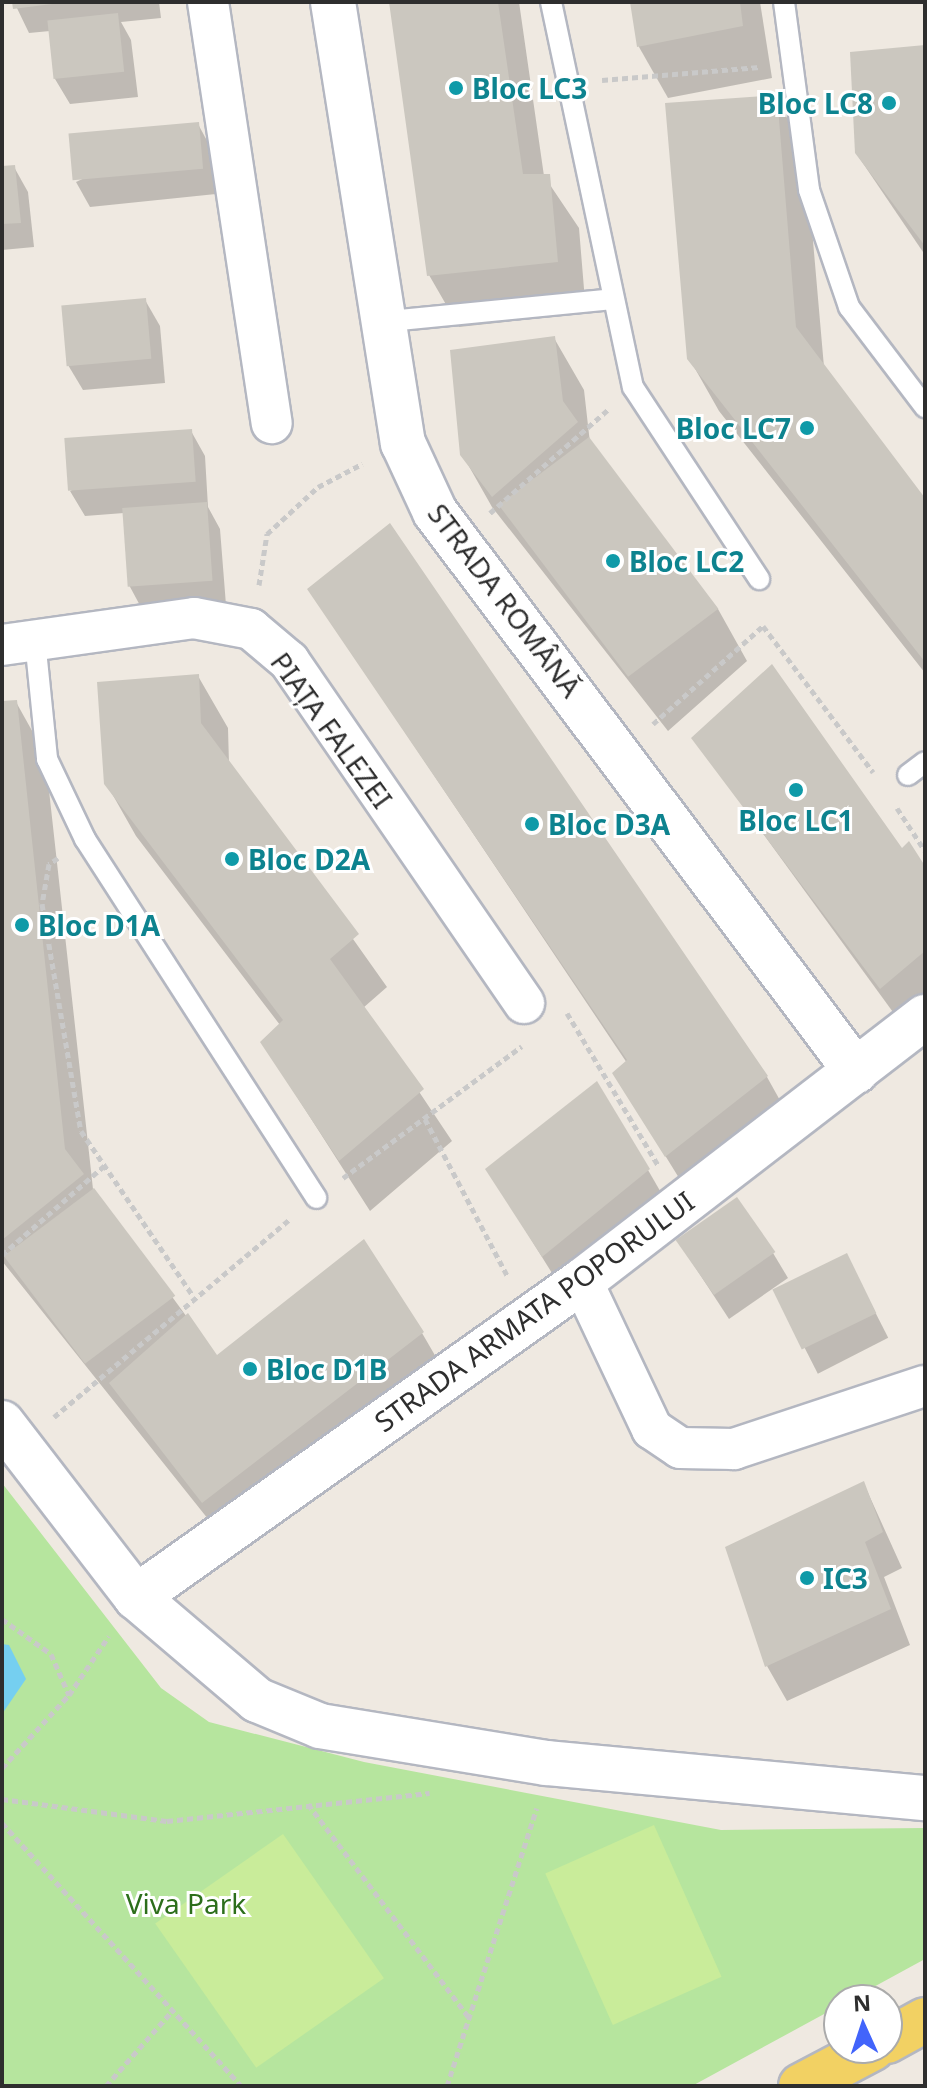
<!DOCTYPE html>
<html>
<head>
<meta charset="utf-8">
<style>
	body { margin:0 }
	#map { position:relative; width:927px; height:2088px; overflow:hidden; background:#efe9e1; font-family:"Noto Sans",sans-serif }
	div>[style] { position:absolute }
	[style*='--x'] { left:calc(var(--x)*1px); top:calc(var(--y)*1px); width:calc(var(--w)*1px); rotate:calc(var(--a)*1deg) }
	.green>* { inset:0; background:#b6e59e }
	.pitch>* { inset:0; background:#c9ec9a; transform-origin:0 0 }
	.water>* { inset:0; background:#75cff0 }
	.shadow>* { inset:0; background:#0003; transform-origin:0 0 }
	.building>* { inset:0; background:#cbc7bf; transform-origin:0 0 }
	.path>* { height:5px; margin-top:-2.5px; transform-origin:0; background:repeating-linear-gradient(90deg,#c9c9c9 0 6px,transparent 0 10px) }
	.roads { filter:drop-shadow(2px 0 #b4b7c1) drop-shadow(-2px 0 #b4b7c1) drop-shadow(0 2px #b4b7c1) drop-shadow(0 -2px #b4b7c1) }
	.service>* { height:20px; margin:-10px; padding:0 10px; transform-origin:10px; border-radius:10px; background:#fff }
	.minor>* { height:40px; margin:-20px; padding:0 20px; transform-origin:20px; border-radius:20px; background:#fff }
	.tertiary>* { height:44px; margin:-22px; padding:0 22px; transform-origin:22px; border-radius:22px; background:#fff }
	.primary>* { height:44px; margin:-22px; padding:0 22px; transform-origin:22px; border-radius:22px; background:#f2d163 }
	.dots>* { width:22px; height:22px; translate:-50% -50%; box-sizing:border-box; border:4px solid #fff; border-radius:50% }
	span { translate:-50% -50%; white-space:nowrap; text-align:center; line-height:1.15; -webkit-text-stroke:6px #fff; paint-order:stroke }
	.culture-label { font-size:28px; color:#0d838f; font-weight:700 }
	.left { translate:0 -50%; text-align:left }
	.right { translate:-100% -50%; text-align:right }
	.street-label { font-size:28px; color:#2e2e2e }
	.park-label { font-size:28px; color:#2c6e1b }
	.frame { position:absolute; inset:0; border:4px solid #2e2e2e; pointer-events:none }
	.north { position:absolute; left:823px; top:1984px; width:80px; height:80px; box-sizing:border-box; background:#fff; border:2px solid #ababab; border-radius:50%; rotate:357deg; font-size:22px; font-weight:700; line-height:32px; text-align:center; color:#2e2e2e }
	.north::after { content:''; display:block; margin:auto; width:28px; height:36px; background:#4264fb; clip-path:polygon(50% 0,100% 100%,50% 72%,0 100%) }
</style>
</head>
<body>
<div id="map">
	<div class="green">
		<div style="clip-path:polygon(2px 1483px,161px 1688px,209px 1722px,364px 1762px,721px 1830px,925px 1828px,925px 1959px,692px 2086px,2px 2086px)"></div>
	</div>
	<div class="pitch">
		<div style="left:654px;top:1825px;width:166px;height:119px;rotate:66deg"></div>
		<div style="left:283px;top:1834px;width:176px;height:156px;rotate:55deg"></div>
	</div>
	<div class="water">
		<div style="clip-path:polygon(2px 1644px,9px 1645px,26px 1679px,2px 1714px)"></div>
	</div>
	<div class="shadow">
		<div style="clip-path:polygon(14px 2px,159px 2px,161px 18px,121px 22px,131px 40px,138px 97px,70px 104px,55px 79px,50px 31px,29px 33px)"></div>
		<div style="clip-path:polygon(391px 2px,519px 2px,544px 176px,579px 228px,586px 313px,459px 327px,429px 275px)"></div>
		<div style="clip-path:polygon(632px 2px,760px 2px,772px 78px,668px 98px,639px 47px)"></div>
		<div style="clip-path:polygon(925px 47px,925px 255px,856px 153px)"></div>
		<div style="clip-path:polygon(775px 97px,805px 149px,824px 367px,925px 501px,925px 673px,719px 411px,689px 358px)"></div>
		<div style="clip-path:polygon(198px 124px,212px 150px,216px 194px,90px 207px,76px 182px)"></div>
		<div style="clip-path:polygon(14px 167px,28px 192px,34px 247px,2px 250px,2px 168px)"></div>
		<div style="clip-path:polygon(145px 300px,160px 326px,165px 383px,83px 390px,68px 365px)"></div>
		<div style="clip-path:polygon(554px 338px,584px 390px,590px 443px,718px 609px,747px 661px,668px 731px,492px 507px,462px 454px)"></div>
		<div style="clip-path:polygon(191px 431px,205px 456px,208px 507px,220px 529px,226px 605px,143px 611px,129px 585px,124px 513px,85px 516px,70px 491px)"></div>
		<div style="clip-path:polygon(309px 589px,767px 1077px,796px 1129px,697px 1207px,614px 1073px,627px 1063px)"></div>
		<div style="clip-path:polygon(198px 676px,228px 728px,229px 764px,387px 987px,363px 1008px,452px 1141px,370px 1211px,262px 1042px,280px 1025px,136px 836px,106px 783px)"></div>
		<div style="clip-path:polygon(16px 702px,45px 754px,93px 1189px,217px 1358px,422px 1333px,447px 1376px,228px 1544px,2px 1261px,2px 703px)"></div>
		<div style="clip-path:polygon(694px 739px,925px 870px,925px 1014px,906px 1030px)"></div>
		<div style="clip-path:polygon(488px 1170px,648px 1170px,678px 1222px,573px 1307px)"></div>
		<div style="clip-path:polygon(678px 1241px,773px 1253px,788px 1278px,729px 1319px)"></div>
		<div style="left:846px;top:1255px;width:93px;height:79px;rotate:63deg"></div>
		<div style="clip-path:polygon(864px 1484px,902px 1568px,884px 1577px,910px 1645px,787px 1701px,767px 1666px)"></div>
	</div>
	<div class="building">
		<div style="clip-path:polygon(12px 2px,52px 2px,52px 4px,13px 9px)"></div>
		<div style="clip-path:polygon(389px 2px,498px 2px,523px 174px,550px 174px,558px 262px,427px 276px)"></div>
		<div style="clip-path:polygon(630px 2px,740px 2px,743px 26px,637px 47px)"></div>
		<div style="left:118px;top:13px;width:59px;height:71px;rotate:84deg"></div>
		<div style="clip-path:polygon(925px 45px,925px 246px,855px 153px,850px 52px)"></div>
		<div style="clip-path:polygon(777px 95px,796px 327px,925px 498px,925px 662px,687px 359px,665px 103px)"></div>
		<div style="left:199px;top:122px;width:47px;height:131px;rotate:85deg"></div>
		<div style="clip-path:polygon(15px 165px,21px 223px,2px 224px,2px 166px)"></div>
		<div style="left:146px;top:298px;width:61px;height:85px;rotate:85deg"></div>
		<div style="clip-path:polygon(555px 336px,563px 401px,578px 422px,492px 497px,460px 455px,450px 350px)"></div>
		<div style="left:192px;top:429px;width:53px;height:128px;rotate:86deg"></div>
		<div style="left:589px;top:437px;width:215px;height:113px;rotate:53deg"></div>
		<div style="left:207px;top:502px;width:79px;height:85px;rotate:86deg"></div>
		<div style="clip-path:polygon(390px 523px,768px 1076px,665px 1157px,612px 1073px,627px 1060px,307px 589px)"></div>
		<div style="clip-path:polygon(772px 664px,902px 848px,909px 841px,925px 866px,925px 951px,880px 989px,691px 738px)"></div>
		<div style="clip-path:polygon(199px 674px,201px 723px,359px 934px,330px 959px,424px 1089px,339px 1161px,260px 1042px,283px 1020px,104px 784px,97px 682px)"></div>
		<div style="clip-path:polygon(17px 700px,65px 1149px,84px 1174px,2px 1240px,2px 701px)"></div>
		<div style="clip-path:polygon(597px 1081px,650px 1169px,542px 1257px,485px 1169px)"></div>
		<div style="left:94px;top:1188px;width:135px;height:113px;rotate:53deg"></div>
		<div style="left:737px;top:1197px;width:67px;height:75px;rotate:55deg"></div>
		<div style="clip-path:polygon(364px 1239px,424px 1332px,202px 1503px,109px 1383px,188px 1313px,217px 1355px)"></div>
		<div style="left:847px;top:1253px;width:67px;height:83px;rotate:64deg"></div>
		<div style="clip-path:polygon(864px 1481px,883px 1532px,865px 1542px,891px 1609px,765px 1667px,725px 1547px)"></div>
	</div>
	<div class="path">
		<div style="--x:602;--y:80;--w:158;--a:-4.7"></div>
		<div style="--x:490;--y:513;--w:158;--a:-41.2"></div>
		<div style="--x:259;--y:585;--w:52;--a:-81.1"></div>
		<div style="--x:267;--y:534;--w:69;--a:-42.7"></div>
		<div style="--x:318;--y:487;--w:50;--a:-27.6"></div>
		<div style="--x:653;--y:724;--w:147;--a:-41.7"></div>
		<div style="--x:763;--y:626;--w:183;--a:53"></div>
		<div style="--x:897;--y:808;--w:51;--a:56.9"></div>
		<div style="--x:58;--y:858;--w:11;--a:146"></div>
		<div style="--x:49;--y:864;--w:41;--a:99.9"></div>
		<div style="--x:42;--y:904;--w:230;--a:80.3"></div>
		<div style="--x:81;--y:1131;--w:199;--a:55.8"></div>
		<div style="--x:567;--y:1013;--w:177;--a:59.1"></div>
		<div style="--x:425;--y:1119;--w:178;--a:62.3"></div>
		<div style="--x:343;--y:1178;--w:222;--a:-36.4"></div>
		<div style="--x:2;--y:1255;--w:137;--a:-41.1"></div>
		<div style="--x:54;--y:1417;--w:309;--a:-40"></div>
		<div style="--x:2;--y:1619;--w:60;--a:35.5"></div>
		<div style="--x:51;--y:1654;--w:45;--a:66.3"></div>
		<div style="--x:2;--y:1768;--w:99;--a:-47.5"></div>
		<div style="--x:69;--y:1695;--w:71;--a:-55.9"></div>
		<div style="--x:2;--y:1799;--w:166;--a:7.6"></div>
		<div style="--x:167;--y:1821;--w:264;--a:-6.1"></div>
		<div style="--x:308;--y:1804;--w:268;--a:53"></div>
		<div style="--x:2;--y:1823;--w:355;--a:47.7"></div>
		<div style="--x:106;--y:2086;--w:101;--a:-48.6"></div>
		<div style="--x:447;--y:2086;--w:292;--a:-72.1"></div>
	</div>
	<div class="roads">
		<div class="service">
			<div style="--x:551;--y:2;--w:394;--a:78"></div>
			<div style="--x:633;--y:387;--w:230;--a:56.7"></div>
			<div style="--x:784;--y:2;--w:190;--a:82.4"></div>
			<div style="--x:809;--y:190;--w:124;--a:71.1"></div>
			<div style="--x:849;--y:307;--w:126;--a:52.8"></div>
			<div style="--x:379;--y:322;--w:235;--a:-5.6"></div>
			<div style="--x:35;--y:640;--w:120;--a:84.2"></div>
			<div style="--x:47;--y:759;--w:89;--a:64.6"></div>
			<div style="--x:85;--y:839;--w:427;--a:57.2"></div>
			<div style="--x:908;--y:775;--w:21;--a:-37"></div>
		</div>
		<div class="minor">
			<div style="--x:208;--y:2;--w:426;--a:81.4"></div>
			<div style="--x:2;--y:645;--w:194;--a:-8"></div>
			<div style="--x:194;--y:618;--w:58;--a:10.9"></div>
			<div style="--x:251;--y:629;--w:50;--a:40.1"></div>
			<div style="--x:289;--y:661;--w:415;--a:55.5"></div>
			<div style="--x:582;--y:1281;--w:164;--a:64.7"></div>
			<div style="--x:652;--y:1429;--w:34;--a:34"></div>
			<div style="--x:680;--y:1448;--w:54;--a:1.1"></div>
			<div style="--x:734;--y:1449;--w:201;--a:-18.3"></div>
		</div>
		<div class="tertiary">
			<div style="--x:333;--y:2;--w:447;--a:81"></div>
			<div style="--x:403;--y:443;--w:76;--a:65.1"></div>
			<div style="--x:435;--y:512;--w:700;--a:53.02"></div>
			<div style="--x:2;--y:1423;--w:220;--a:52.4"></div>
			<div style="--x:136;--y:1597;--w:159;--a:40.4"></div>
			<div style="--x:257;--y:1700;--w:68;--a:22.4"></div>
			<div style="--x:320;--y:1726;--w:229;--a:9.3"></div>
			<div style="--x:546;--y:1763;--w:381;--a:5.3"></div>
			<div style="--x:136;--y:1597;--w:547;--a:-35.32"></div>
			<div style="--x:582;--y:1281;--w:433;--a:-37.6"></div>
		</div>
		<div class="primary">
			<div style="--x:887;--y:2041;--w:43;--a:-28.9"></div>
			<div style="--x:801;--y:2086;--w:81;--a:-27.8"></div>
		</div>
	</div>
	<div class="dots">
		<div style="left:456px;top:88px;background:#0f9aa8"></div>
		<div style="left:889px;top:103px;background:#0f9aa8"></div>
		<div style="left:807px;top:428px;background:#0f9aa8"></div>
		<div style="left:613px;top:561px;background:#0f9aa8"></div>
		<div style="left:796px;top:790px;background:#0f9aa8"></div>
		<div style="left:532px;top:824px;background:#0f9aa8"></div>
		<div style="left:232px;top:859px;background:#0f9aa8"></div>
		<div style="left:22px;top:925px;background:#0f9aa8"></div>
		<div style="left:250px;top:1369px;background:#0f9aa8"></div>
		<div style="left:807px;top:1578px;background:#0f9aa8"></div>
	</div>
	<div class="culture-label">
		<span class="left" style="left:472px;top:88px">Bloc LC3</span>
		<span class="right" style="left:873px;top:103px">Bloc LC8</span>
		<span class="right" style="left:791px;top:428px">Bloc LC7</span>
		<span class="left" style="left:629px;top:561px">Bloc LC2</span>
		<span style="left:796px;top:820px">Bloc LC1</span>
		<span class="left" style="left:548px;top:824px">Bloc D3A</span>
		<span class="left" style="left:248px;top:859px">Bloc D2A</span>
		<span class="left" style="left:38px;top:925px">Bloc D1A</span>
		<span class="left" style="left:266px;top:1369px">Bloc D1B</span>
		<span class="left" style="left:823px;top:1578px">IC3</span>
	</div>
	<div class="street-label">
		<span style="left:505px;top:600px;rotate:53deg">STRADA ROMÂNĂ</span>
		<span style="left:332px;top:730px;rotate:54deg">PIAȚA FALEZEI</span>
		<span style="left:534px;top:1311px;rotate:-36deg">STRADA ARMATA POPORULUI</span>
	</div>
	<div class="park-label">
		<span style="left:186px;top:1903px">Viva Park</span>
	</div>
	<div class="frame"></div>
	<div class="north">N</div>
</div>
</body>
</html>
